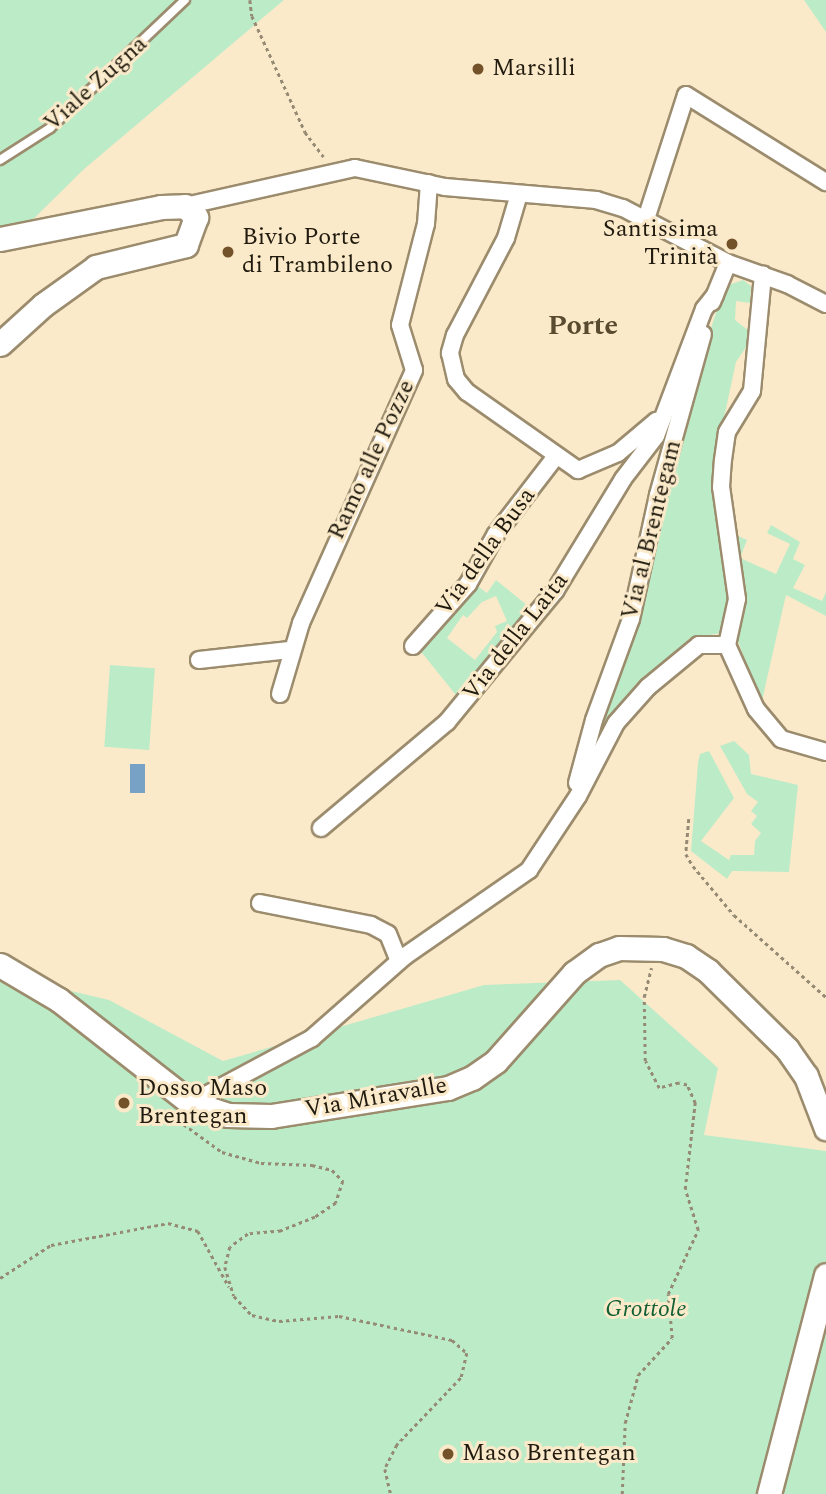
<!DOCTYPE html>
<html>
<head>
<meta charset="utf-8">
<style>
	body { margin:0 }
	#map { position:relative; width:826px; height:1494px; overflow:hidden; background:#fbeaca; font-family:Spectral,serif }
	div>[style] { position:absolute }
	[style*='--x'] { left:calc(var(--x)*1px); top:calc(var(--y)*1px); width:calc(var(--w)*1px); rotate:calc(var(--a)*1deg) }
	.green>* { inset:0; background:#bcebc8; transform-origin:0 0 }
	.water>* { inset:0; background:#77a1c5; transform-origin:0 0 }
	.path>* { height:2.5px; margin-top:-1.25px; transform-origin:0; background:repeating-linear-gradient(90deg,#958a73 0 3.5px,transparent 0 7px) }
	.roads { filter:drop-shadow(2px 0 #9c8c6e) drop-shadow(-2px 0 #9c8c6e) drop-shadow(0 2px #9c8c6e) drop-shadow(0 -2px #9c8c6e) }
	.lane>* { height:8px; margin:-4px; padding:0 4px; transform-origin:4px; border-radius:4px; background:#fff }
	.street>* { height:16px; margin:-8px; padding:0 8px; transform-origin:8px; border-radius:8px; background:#fff }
	.secondary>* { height:23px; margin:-11.5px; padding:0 11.5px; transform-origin:11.5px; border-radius:11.5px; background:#fff }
	.dots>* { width:19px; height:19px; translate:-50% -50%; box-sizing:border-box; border:4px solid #fbeaca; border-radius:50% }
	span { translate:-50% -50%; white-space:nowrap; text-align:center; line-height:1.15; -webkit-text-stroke:6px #fbeaca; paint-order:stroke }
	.poi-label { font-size:24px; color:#211b0f }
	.left { translate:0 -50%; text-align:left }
	.right { translate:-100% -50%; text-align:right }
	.street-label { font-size:24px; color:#211b0f }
	.park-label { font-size:24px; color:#125f34; font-style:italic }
	.quarter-label { font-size:28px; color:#594b2f; font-weight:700 }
</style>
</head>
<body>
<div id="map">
	<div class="green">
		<div style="clip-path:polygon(0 0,284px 0,83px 170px,0 252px)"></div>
		<div style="clip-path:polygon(804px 0,826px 0,826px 32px)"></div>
		<div style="clip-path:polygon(743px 280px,751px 286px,750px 303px,736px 301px,735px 320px,749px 331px,750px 341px,736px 362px,714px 464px,714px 499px,730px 596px,722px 633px,690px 638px,639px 686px,604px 728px,583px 774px,696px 375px,721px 297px,729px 285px)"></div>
		<div style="clip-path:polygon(771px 525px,800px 542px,793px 559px,805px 565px,793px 588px,822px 601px,826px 592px,826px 616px,786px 595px,761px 705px,737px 638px,736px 535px,747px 540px,740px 558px,776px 574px,790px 544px,767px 533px)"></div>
		<div style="clip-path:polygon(evenodd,496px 580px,533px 610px,460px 700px,418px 648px,475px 584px,487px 593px,496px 580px,496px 596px,507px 621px,495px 626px,497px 632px,475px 660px,447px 638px,463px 615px,467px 618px,482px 602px,496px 596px)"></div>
		<div style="left:110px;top:665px;width:45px;height:82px;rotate:4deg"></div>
		<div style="clip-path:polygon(734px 741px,749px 755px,751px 774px,798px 785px,789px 872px,732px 871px,727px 879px,691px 851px,698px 763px,700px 754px,709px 751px,734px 798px,701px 841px,729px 860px,731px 855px,754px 855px,755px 841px,761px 833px,751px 824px,757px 816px,751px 811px,758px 802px,747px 794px,720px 746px)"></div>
		<div style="clip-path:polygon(0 974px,109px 1000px,223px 1061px,484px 985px,620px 980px,718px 1068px,704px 1135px,826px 1151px,826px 1494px,0 1494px)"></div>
	</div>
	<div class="water">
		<div style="left:130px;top:764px;width:15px;height:29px"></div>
	</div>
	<div class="path">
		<div style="--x:250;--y:0;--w:16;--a:83"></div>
		<div style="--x:252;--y:16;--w:128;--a:65.4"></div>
		<div style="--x:305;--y:132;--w:31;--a:53"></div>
		<div style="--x:689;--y:819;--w:35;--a:95"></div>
		<div style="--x:686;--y:854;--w:14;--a:60"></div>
		<div style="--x:693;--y:866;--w:64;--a:50.1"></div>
		<div style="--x:734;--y:915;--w:123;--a:41.7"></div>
		<div style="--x:178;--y:1120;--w:54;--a:36"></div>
		<div style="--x:222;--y:1152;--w:41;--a:15.8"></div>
		<div style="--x:261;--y:1163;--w:51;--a:2.2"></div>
		<div style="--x:312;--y:1165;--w:21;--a:14"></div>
		<div style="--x:332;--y:1170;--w:16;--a:45"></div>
		<div style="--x:343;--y:1181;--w:23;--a:108"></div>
		<div style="--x:336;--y:1203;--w:25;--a:146"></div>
		<div style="--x:315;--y:1217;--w:37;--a:158"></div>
		<div style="--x:281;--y:1231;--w:33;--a:175"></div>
		<div style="--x:248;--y:1234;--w:22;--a:144"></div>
		<div style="--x:230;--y:1247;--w:21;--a:104"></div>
		<div style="--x:225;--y:1267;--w:30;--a:73"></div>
		<div style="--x:234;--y:1296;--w:26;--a:47"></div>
		<div style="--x:252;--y:1315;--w:28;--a:13"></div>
		<div style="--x:279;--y:1321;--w:60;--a:-4.8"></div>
		<div style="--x:339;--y:1316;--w:116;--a:12"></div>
		<div style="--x:452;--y:1340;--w:20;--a:41"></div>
		<div style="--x:467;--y:1353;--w:26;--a:103"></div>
		<div style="--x:461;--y:1378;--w:93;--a:133.7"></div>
		<div style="--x:397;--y:1445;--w:27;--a:117"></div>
		<div style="--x:385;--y:1469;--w:26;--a:77"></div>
		<div style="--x:0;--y:1278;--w:61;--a:-32.9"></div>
		<div style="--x:51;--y:1245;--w:119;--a:-10.6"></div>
		<div style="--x:168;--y:1223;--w:31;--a:15"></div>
		<div style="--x:198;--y:1231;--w:64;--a:61"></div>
		<div style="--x:622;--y:1494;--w:71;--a:-87.6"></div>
		<div style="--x:625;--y:1423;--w:50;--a:-74.8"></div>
		<div style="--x:638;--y:1375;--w:50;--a:-47.4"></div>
		<div style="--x:672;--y:1338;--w:44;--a:-95.2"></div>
		<div style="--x:668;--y:1294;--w:71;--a:-64.9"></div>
		<div style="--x:698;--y:1230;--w:43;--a:-107.6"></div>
		<div style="--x:685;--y:1189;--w:87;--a:-83.4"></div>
		<div style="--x:695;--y:1103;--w:20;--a:-114"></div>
		<div style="--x:687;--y:1085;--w:8;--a:-166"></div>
		<div style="--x:679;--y:1083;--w:21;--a:166"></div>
		<div style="--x:659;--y:1088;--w:30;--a:-117"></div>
		<div style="--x:645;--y:1061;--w:64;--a:-90.9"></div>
		<div style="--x:644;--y:997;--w:30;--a:-76"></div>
	</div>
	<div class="roads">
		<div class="lane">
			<div style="--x:0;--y:160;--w:59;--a:-32.6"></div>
			<div style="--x:50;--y:128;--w:186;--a:-43.5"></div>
		</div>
		<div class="street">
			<div style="--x:519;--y:194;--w:46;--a:106.5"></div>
			<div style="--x:506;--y:238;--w:110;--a:117.7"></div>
			<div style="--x:455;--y:335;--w:19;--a:106"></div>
			<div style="--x:450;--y:353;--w:27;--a:77"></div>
			<div style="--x:456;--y:379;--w:17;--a:50"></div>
			<div style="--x:467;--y:392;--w:136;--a:35.1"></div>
			<div style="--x:578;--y:470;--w:43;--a:-23"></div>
			<div style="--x:618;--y:453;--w:50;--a:-40.1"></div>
			<div style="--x:185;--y:206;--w:174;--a:-12.6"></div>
			<div style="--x:355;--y:168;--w:92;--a:11.9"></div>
			<div style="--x:445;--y:187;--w:152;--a:4.9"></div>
			<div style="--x:596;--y:200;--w:28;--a:17"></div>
			<div style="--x:623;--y:208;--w:119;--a:27.6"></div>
			<div style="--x:728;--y:263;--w:63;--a:19.6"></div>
			<div style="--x:787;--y:284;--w:44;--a:27.1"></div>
			<div style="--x:646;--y:219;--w:130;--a:-72.1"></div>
			<div style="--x:686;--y:95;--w:165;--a:31.9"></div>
			<div style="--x:712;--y:302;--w:42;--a:-67.7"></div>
			<div style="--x:727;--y:645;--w:47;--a:-77.7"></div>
			<div style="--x:737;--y:599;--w:113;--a:-98.1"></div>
			<div style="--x:721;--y:487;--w:27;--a:-86"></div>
			<div style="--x:723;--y:460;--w:28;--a:-82"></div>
			<div style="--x:727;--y:432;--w:48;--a:-58.6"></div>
			<div style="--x:752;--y:391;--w:117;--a:-84.6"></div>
			<div style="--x:413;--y:646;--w:83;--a:-48.4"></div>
			<div style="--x:468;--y:584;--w:57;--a:-60.8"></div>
			<div style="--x:496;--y:534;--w:98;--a:-52.4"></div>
			<div style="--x:199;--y:660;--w:91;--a:-6.3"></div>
			<div style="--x:280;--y:694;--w:74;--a:-73.5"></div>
			<div style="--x:301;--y:623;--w:277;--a:-65.9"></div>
			<div style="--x:414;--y:370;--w:47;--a:-107.3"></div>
			<div style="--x:400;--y:325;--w:104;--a:-75.6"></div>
			<div style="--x:426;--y:224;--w:41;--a:-85.8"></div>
			<div style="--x:577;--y:783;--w:65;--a:-74.9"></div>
			<div style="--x:594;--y:720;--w:108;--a:-69.9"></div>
			<div style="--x:631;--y:619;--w:127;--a:-77.7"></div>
			<div style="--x:658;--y:495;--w:167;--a:-74.4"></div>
			<div style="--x:321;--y:828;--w:165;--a:-40.1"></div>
			<div style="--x:447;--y:722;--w:170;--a:-50.5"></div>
			<div style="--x:555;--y:591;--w:131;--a:-58.7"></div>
			<div style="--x:623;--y:479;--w:54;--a:-52.5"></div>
			<div style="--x:656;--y:436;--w:136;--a:-69.3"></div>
			<div style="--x:704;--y:309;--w:18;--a:-52"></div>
			<div style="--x:260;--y:903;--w:113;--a:11.2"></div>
			<div style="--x:371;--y:925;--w:19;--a:28"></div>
			<div style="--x:388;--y:934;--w:29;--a:68"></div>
			<div style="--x:191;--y:1103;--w:137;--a:-28.2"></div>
			<div style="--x:312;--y:1038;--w:124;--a:-41.4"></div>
			<div style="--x:405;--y:956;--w:151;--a:-34.7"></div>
			<div style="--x:529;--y:870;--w:89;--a:-56.5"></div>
			<div style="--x:578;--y:796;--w:82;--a:-62.5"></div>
			<div style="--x:616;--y:723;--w:48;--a:-48.4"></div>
			<div style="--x:648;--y:687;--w:66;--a:-39.5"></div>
			<div style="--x:699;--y:645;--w:28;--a:0"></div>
			<div style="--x:727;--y:645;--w:70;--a:65.6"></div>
			<div style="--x:756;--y:709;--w:39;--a:50"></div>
			<div style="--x:781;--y:739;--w:47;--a:16.1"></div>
		</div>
		<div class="secondary">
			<div style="--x:0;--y:239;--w:164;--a:-11.2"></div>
			<div style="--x:161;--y:207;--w:24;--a:-2"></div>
			<div style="--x:185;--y:206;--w:16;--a:45"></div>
			<div style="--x:196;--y:217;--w:30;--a:110"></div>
			<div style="--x:186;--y:245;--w:93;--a:166.3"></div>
			<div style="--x:96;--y:267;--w:65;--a:144.4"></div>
			<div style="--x:43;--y:305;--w:58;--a:137.8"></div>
			<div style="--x:0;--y:965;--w:69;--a:30.7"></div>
			<div style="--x:59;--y:1000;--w:167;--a:38"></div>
			<div style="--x:191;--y:1103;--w:39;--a:18"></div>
			<div style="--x:228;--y:1115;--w:43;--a:1.3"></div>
			<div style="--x:271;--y:1116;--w:179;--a:-9"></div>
			<div style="--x:448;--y:1088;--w:26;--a:-23"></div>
			<div style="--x:472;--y:1078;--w:29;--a:-35"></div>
			<div style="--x:496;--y:1061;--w:118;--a:-48.4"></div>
			<div style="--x:574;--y:973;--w:31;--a:-36"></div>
			<div style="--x:599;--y:955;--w:21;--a:-19"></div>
			<div style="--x:619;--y:948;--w:44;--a:1.3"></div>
			<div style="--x:663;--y:949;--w:24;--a:17"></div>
			<div style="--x:686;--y:956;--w:27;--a:34"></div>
			<div style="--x:708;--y:971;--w:111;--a:44.6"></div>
			<div style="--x:787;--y:1049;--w:33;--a:55"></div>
			<div style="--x:806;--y:1076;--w:56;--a:69"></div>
			<div style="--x:769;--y:1494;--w:226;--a:-75.4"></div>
		</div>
	</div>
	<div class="dots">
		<div style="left:478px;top:69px;background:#735229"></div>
		<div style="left:732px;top:244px;background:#735229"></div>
		<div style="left:228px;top:252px;background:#735229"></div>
		<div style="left:124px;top:1103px;background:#735229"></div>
		<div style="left:448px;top:1454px;background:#735229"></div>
	</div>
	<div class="poi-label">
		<span class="left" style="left:492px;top:69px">Marsilli</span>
		<span class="right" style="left:718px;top:244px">Santissima<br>Trinità</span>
		<span class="left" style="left:242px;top:252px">Bivio Porte<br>di Trambileno</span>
		<span class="left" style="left:138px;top:1103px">Dosso Maso<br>Brentegan</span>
		<span class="left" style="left:462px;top:1454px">Maso Brentegan</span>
	</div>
	<div class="street-label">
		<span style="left:96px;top:84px;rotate:-42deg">Viale Zugna</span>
		<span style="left:372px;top:460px;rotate:-65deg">Ramo alle Pozze</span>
		<span style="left:652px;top:530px;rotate:-76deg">Via al Brentegam</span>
		<span style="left:486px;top:552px;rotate:-54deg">Via della Busa</span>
		<span style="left:516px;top:637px;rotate:-52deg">Via della Laita</span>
		<span style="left:376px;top:1098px;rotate:-10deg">Via Miravalle</span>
	</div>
	<div class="park-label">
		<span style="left:646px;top:1310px">Grottole</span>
	</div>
	<div class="quarter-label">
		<span style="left:583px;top:326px">Porte</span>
	</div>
</div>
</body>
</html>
